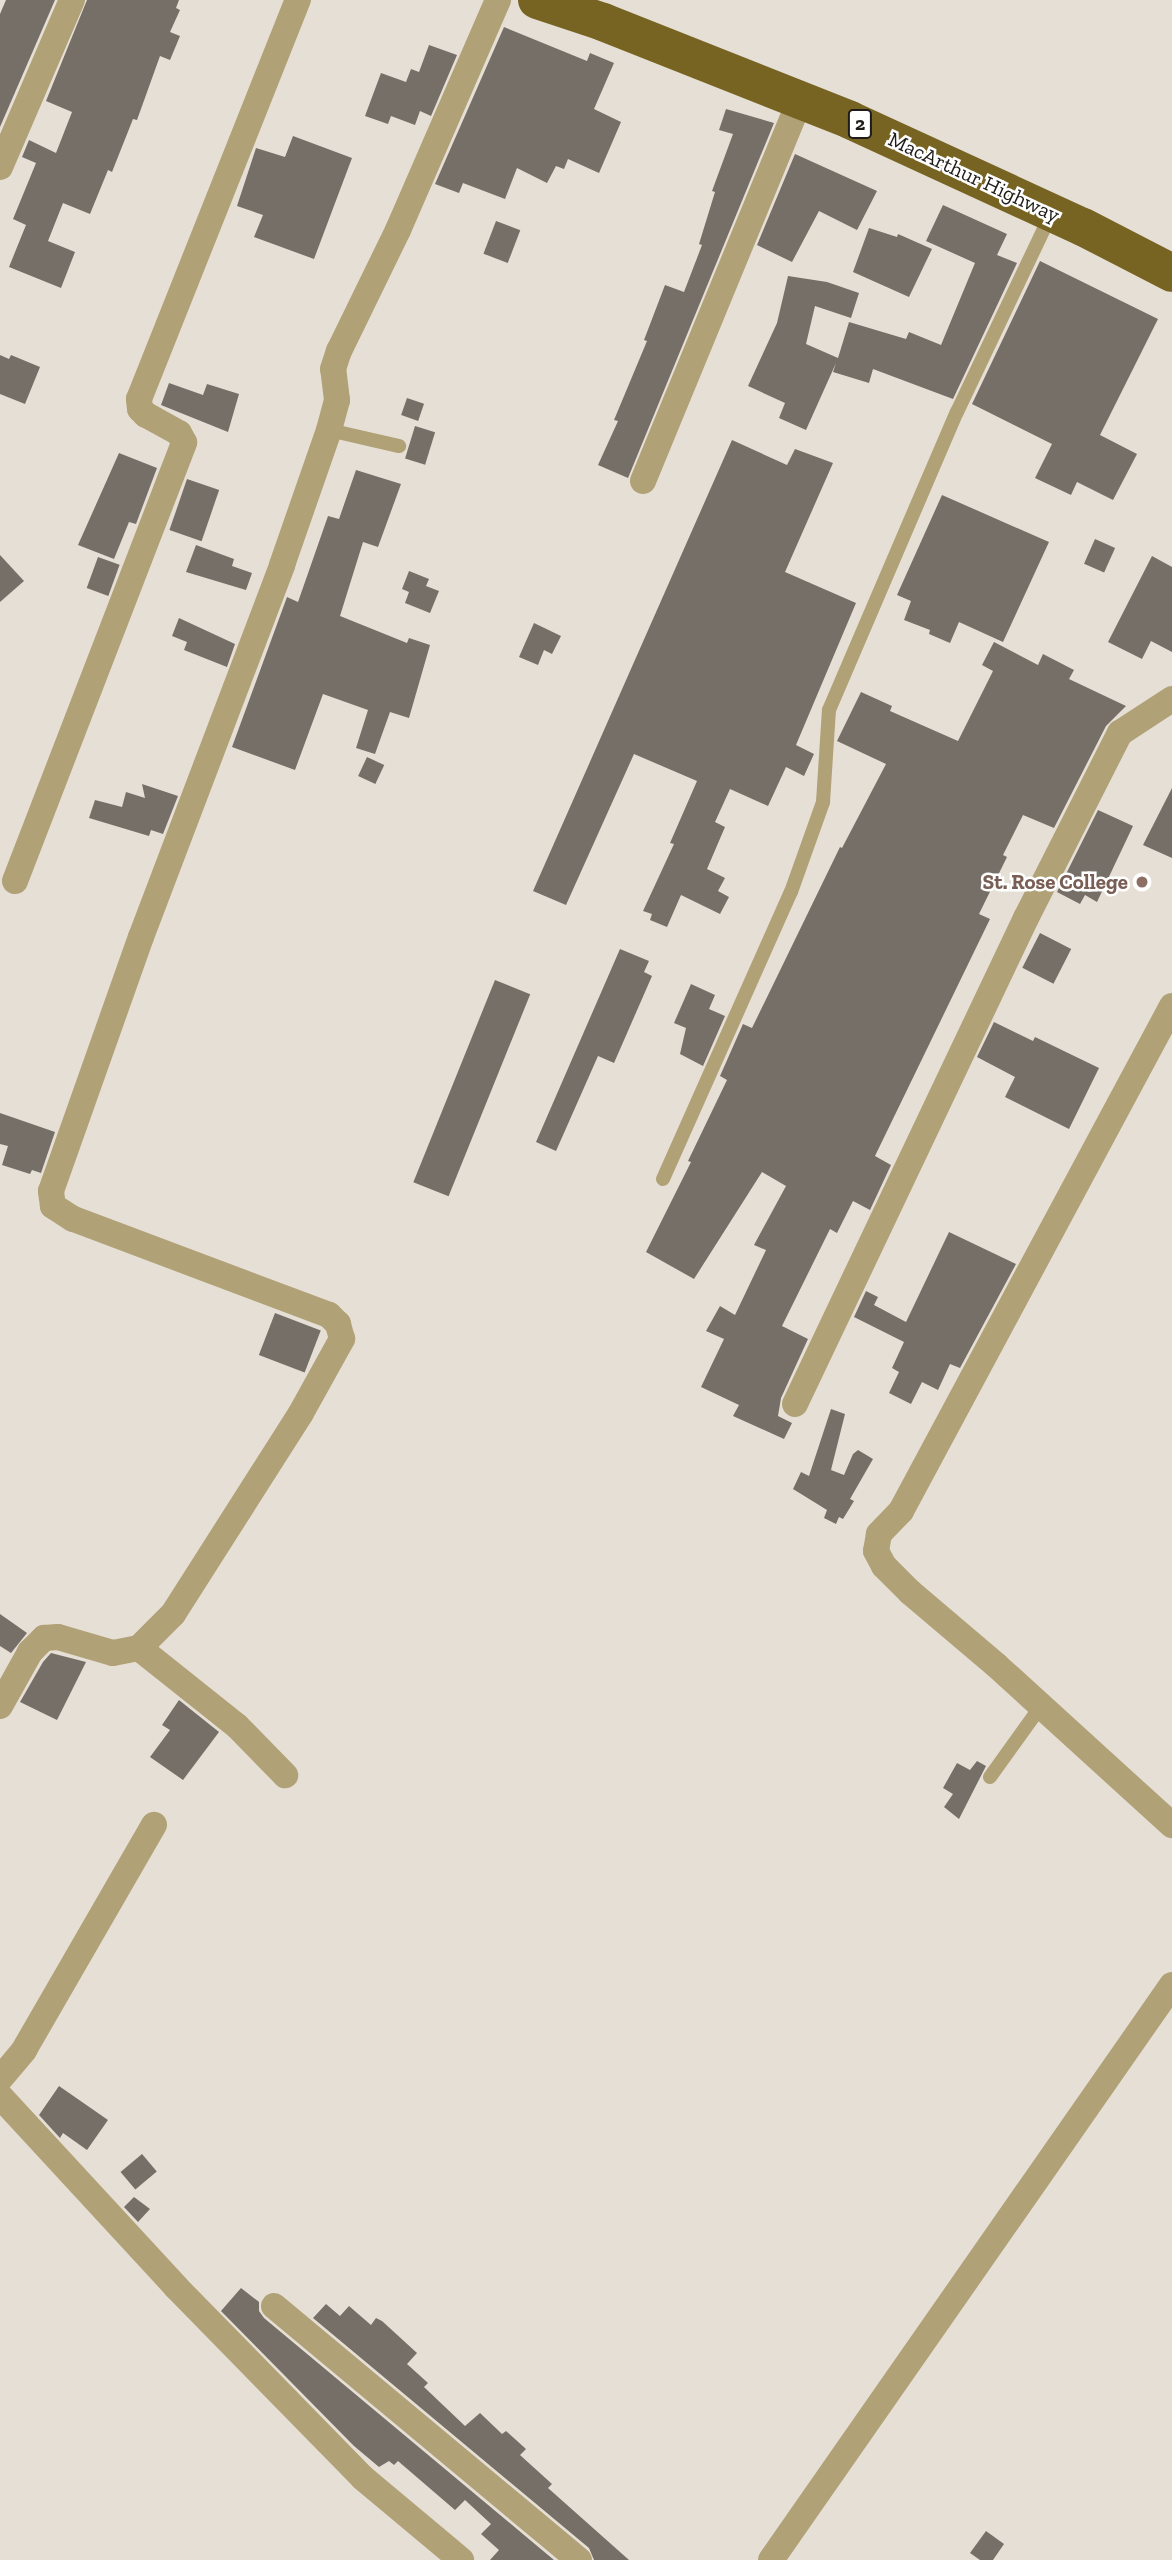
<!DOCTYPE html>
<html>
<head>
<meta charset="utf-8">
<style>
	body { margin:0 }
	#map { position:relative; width:1172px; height:2560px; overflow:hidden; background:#e5dfd5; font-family:"Zilla Slab",serif }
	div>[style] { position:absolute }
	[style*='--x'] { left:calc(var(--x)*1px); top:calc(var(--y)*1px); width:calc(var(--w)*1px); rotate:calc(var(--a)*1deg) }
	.building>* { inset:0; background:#766f68; transform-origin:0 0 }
	.service>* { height:14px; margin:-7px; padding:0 7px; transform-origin:7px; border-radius:7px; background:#b1a176 }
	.minor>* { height:26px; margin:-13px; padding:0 13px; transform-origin:13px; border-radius:13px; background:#b1a176 }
	.trunk>* { height:38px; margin:-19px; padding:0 19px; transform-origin:19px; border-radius:19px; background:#786422 }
	.dots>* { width:19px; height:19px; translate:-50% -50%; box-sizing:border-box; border:4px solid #fff; border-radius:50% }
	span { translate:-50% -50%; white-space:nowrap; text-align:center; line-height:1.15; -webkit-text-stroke:5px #fff; paint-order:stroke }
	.shield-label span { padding:2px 5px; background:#fff; border:2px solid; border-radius:5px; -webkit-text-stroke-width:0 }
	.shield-label { font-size:19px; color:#1e1b18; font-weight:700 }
	.street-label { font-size:21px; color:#1e1b18 }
	.education-label { font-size:21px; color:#785e54; font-weight:700 }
	.right { translate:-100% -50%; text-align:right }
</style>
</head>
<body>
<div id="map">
	<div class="building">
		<div style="clip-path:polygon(6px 0,55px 0,0 127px,0 14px)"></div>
		<div style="clip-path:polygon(87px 0,179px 0,176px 8px,180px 10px,170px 32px,180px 36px,170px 60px,160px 56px,137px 120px,133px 119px,112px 172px,108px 170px,90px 214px,63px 203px,48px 241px,75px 252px,61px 288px,9px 267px,26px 225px,13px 219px,36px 163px,22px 157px,29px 140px,56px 153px,72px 112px,46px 101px)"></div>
		<div style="clip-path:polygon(504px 27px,587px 61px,590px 53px,614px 63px,594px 109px,621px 122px,599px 173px,568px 159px,564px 169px,556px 166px,547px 183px,517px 168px,505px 199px,463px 183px,459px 193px,435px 184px)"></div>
		<div style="clip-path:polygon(429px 45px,457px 55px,431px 116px,420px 111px,415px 125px,391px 116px,388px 124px,365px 116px,381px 73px,406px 82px,411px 69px,419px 72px)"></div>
		<div style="clip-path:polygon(726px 109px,774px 123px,628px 478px,598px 465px,618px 421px,614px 420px,647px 341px,644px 340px,665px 285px,684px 292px,702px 245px,699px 244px,715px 192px,712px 191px,733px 134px,719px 130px)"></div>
		<div style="clip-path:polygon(293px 136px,352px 158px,314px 259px,254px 237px,263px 215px,237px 206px,256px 148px,285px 157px)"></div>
		<div style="clip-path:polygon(795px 154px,877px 191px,857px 230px,819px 211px,792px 262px,757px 245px)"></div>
		<div style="clip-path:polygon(943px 205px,1007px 234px,997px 255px,1017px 263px,953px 399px,873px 369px,869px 383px,833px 372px,836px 363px,806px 430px,779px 418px,785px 403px,748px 386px,777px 323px,788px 276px,827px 282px,859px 293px,851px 318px,815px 306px,806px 344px,838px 358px,849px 322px,906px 339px,909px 332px,941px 345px,975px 263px,926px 241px)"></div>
		<div style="left:496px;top:221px;width:26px;height:35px;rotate:21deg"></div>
		<div style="clip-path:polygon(869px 228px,897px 237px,898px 234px,932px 249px,909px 297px,853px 272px)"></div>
		<div style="clip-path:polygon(1040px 261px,1158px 319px,1100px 435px,1137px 454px,1113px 500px,1077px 482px,1071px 495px,1035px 478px,1052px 444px,972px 404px)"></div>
		<div style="clip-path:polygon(0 355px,9px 359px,11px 355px,40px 367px,25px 404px,0 394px)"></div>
		<div style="clip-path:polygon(169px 383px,203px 395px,207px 384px,239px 394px,228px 432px,161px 405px)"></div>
		<div style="left:407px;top:398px;width:18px;height:18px;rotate:19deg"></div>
		<div style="left:415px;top:426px;width:21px;height:34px;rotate:17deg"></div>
		<div style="clip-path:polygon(732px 440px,787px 465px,795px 449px,833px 463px,785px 572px,856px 603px,796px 745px,814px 754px,804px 776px,786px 767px,768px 806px,730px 789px,715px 822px,725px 827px,707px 869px,725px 878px,718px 891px,729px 897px,720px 914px,681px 895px,667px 927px,650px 920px,652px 914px,643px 911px,674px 844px,670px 843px,697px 781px,634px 754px,566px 905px,533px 891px)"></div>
		<div style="clip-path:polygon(119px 453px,157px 468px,136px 524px,129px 522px,114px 559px,78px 545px)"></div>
		<div style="clip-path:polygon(356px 470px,401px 484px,378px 547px,363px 542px,340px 616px,407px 643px,409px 638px,430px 645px,409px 718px,390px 712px,375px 754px,356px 748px,368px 710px,323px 694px,295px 770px,232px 747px,287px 597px,298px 602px,328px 516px,339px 519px)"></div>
		<div style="left:187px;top:479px;width:34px;height:54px;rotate:19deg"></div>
		<div style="clip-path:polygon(942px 495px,1049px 542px,1003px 642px,959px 622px,950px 643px,929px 634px,930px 630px,904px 620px,911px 601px,897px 595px)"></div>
		<div style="left:1095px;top:539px;width:22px;height:27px;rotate:24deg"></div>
		<div style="clip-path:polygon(196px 545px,234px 559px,232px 566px,252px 573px,246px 590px,186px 572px)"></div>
		<div style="clip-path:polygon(0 555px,24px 581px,0 602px)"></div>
		<div style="clip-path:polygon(1152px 556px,1172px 567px,1172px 652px,1151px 641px,1142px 659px,1108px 642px)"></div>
		<div style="left:98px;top:557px;width:23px;height:33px;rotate:20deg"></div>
		<div style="clip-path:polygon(409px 571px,429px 579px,426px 586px,439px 591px,430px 613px,405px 603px,409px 592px,402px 589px)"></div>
		<div style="clip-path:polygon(179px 618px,235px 644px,227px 667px,184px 650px,187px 642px,172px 636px)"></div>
		<div style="clip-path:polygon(534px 623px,561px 636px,552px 654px,544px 650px,538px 665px,519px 657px)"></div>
		<div style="clip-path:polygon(994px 642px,1038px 665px,1043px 654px,1074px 670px,1069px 679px,1126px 706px,1106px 726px,1054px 828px,1023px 815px,1003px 855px,1007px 857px,979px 914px,990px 919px,875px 1156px,891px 1165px,870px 1210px,853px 1201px,837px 1233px,830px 1229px,782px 1326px,808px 1339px,781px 1398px,778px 1416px,792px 1423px,784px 1439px,733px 1416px,739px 1405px,701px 1387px,724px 1339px,706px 1331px,720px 1306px,735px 1315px,766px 1250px,754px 1245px,786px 1186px,762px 1172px,694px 1279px,646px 1252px,691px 1162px,688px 1161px,727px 1080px,720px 1076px,743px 1024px,752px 1028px,840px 847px,842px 848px,886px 764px,837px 741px,861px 692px,892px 706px,890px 711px,958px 741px,993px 671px,982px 665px)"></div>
		<div style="left:367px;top:757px;width:19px;height:21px;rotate:25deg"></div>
		<div style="clip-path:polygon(142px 784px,178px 796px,163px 834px,151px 830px,149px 836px,89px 818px,95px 800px,122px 807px,126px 792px,145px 798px)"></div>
		<div style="clip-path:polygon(1172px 788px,1172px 858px,1143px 845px)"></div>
		<div style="clip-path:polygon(1098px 810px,1133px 826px,1097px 902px,1085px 895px,1080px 904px,1057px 892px)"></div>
		<div style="left:1040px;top:933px;width:35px;height:39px;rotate:27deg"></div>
		<div style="clip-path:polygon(620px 949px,649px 961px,644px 972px,652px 976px,614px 1063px,598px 1056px,556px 1151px,536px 1142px)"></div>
		<div style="left:495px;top:980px;width:38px;height:218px;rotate:22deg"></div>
		<div style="clip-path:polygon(691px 984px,715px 995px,709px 1009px,725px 1016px,703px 1066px,680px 1054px,686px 1028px,674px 1023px)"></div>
		<div style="clip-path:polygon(994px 1022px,1033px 1041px,1035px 1037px,1099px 1068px,1069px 1129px,1005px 1097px,1015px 1077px,977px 1057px)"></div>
		<div style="clip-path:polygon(0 1113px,55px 1132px,41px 1173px,32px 1170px,30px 1174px,2px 1165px,8px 1146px,0 1144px)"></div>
		<div style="clip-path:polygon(949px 1232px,1016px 1264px,960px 1368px,950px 1364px,938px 1390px,922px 1382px,911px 1404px,889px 1393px,899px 1372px,892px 1368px,904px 1342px,854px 1317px,866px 1291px,878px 1297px,874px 1305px,906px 1322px)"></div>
		<div style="left:275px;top:1313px;width:49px;height:45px;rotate:21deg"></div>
		<div style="clip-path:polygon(831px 1409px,845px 1414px,831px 1470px,844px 1475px,853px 1454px,858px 1450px,873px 1459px,850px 1499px,854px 1501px,843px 1519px,839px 1517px,836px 1524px,824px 1518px,827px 1510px,793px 1489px,801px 1472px,809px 1476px)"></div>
		<div style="clip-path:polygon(0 1614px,27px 1633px,11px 1653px,0 1646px)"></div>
		<div style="clip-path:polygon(51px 1653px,86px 1662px,57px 1720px,20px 1702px,43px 1662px)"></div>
		<div style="clip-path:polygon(179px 1700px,219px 1732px,183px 1780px,150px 1757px,170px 1730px,162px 1725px)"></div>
		<div style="clip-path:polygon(977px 1761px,986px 1766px,959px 1819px,944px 1807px,953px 1794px,943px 1788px,957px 1763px,970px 1770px)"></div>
		<div style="clip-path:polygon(59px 2086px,108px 2120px,87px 2150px,63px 2133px,60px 2138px,39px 2115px)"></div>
		<div style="left:142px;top:2154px;width:23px;height:28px;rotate:50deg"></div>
		<div style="clip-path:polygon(134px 2197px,150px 2209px,138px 2222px,124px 2207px)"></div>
		<div style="clip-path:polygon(241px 2288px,259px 2302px,259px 2311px,264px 2318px,554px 2560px,490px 2560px,499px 2550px,481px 2534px,491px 2524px,465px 2500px,455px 2510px,398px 2461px,394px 2465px,389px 2461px,379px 2467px,354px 2446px,221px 2311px)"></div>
		<div style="clip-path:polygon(326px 2304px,340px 2316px,349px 2306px,371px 2325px,376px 2318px,382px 2321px,417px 2353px,407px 2364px,428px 2383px,424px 2387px,465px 2426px,480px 2413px,502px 2434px,506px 2431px,526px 2449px,520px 2455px,552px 2484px,548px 2488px,629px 2560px,594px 2560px,589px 2548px,313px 2318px)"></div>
		<div style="clip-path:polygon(986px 2531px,1004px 2544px,993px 2560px,980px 2560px,970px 2553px)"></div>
	</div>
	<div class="service">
		<div style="--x:329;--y:430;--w:72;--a:12.9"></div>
		<div style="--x:663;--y:1179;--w:314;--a:-66"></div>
		<div style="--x:791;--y:892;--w:96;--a:-70.4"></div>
		<div style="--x:823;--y:802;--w:92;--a:-86.3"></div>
		<div style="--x:829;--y:710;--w:324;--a:-66.8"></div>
		<div style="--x:957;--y:412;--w:219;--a:-64.6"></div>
		<div style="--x:990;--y:1777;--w:87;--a:-54.3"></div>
	</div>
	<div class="minor">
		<div style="--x:0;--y:167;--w:182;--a:-66.7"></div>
		<div style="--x:643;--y:481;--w:412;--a:-67.6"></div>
		<div style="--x:15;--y:881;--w:470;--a:-68.9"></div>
		<div style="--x:184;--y:442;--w:10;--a:-119"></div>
		<div style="--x:179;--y:433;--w:38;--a:-151"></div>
		<div style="--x:146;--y:415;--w:8;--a:-135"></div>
		<div style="--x:140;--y:409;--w:10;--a:-96"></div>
		<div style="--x:139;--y:399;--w:430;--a:-68.3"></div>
		<div style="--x:1172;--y:1006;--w:573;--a:118.22"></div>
		<div style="--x:901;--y:1511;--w:32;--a:134"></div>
		<div style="--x:879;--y:1534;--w:17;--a:100"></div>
		<div style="--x:876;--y:1551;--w:17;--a:62"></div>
		<div style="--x:884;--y:1566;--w:37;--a:45"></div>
		<div style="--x:910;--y:1592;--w:113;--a:40.3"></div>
		<div style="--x:996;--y:1665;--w:238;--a:42.3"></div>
		<div style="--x:795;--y:1404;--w:538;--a:-64.58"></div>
		<div style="--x:1026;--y:918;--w:208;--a:-63.1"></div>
		<div style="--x:1120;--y:733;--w:62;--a:-33.2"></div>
		<div style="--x:139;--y:1648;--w:125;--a:38.5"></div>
		<div style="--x:237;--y:1726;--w:69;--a:45.6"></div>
		<div style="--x:0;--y:1706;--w:62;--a:-60.9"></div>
		<div style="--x:30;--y:1652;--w:20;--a:-45"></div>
		<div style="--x:44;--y:1638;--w:14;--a:-4"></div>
		<div style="--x:58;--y:1637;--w:57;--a:16.2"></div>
		<div style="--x:113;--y:1653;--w:26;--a:-11"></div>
		<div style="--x:139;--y:1648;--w:48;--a:-45"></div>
		<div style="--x:173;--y:1614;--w:238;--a:-57.5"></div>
		<div style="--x:301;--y:1413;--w:85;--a:-61"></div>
		<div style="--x:342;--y:1339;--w:16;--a:-105"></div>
		<div style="--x:338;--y:1324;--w:13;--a:-135"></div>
		<div style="--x:329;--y:1315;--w:273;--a:-159.4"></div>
		<div style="--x:73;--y:1219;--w:24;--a:-147"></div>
		<div style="--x:53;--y:1206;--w:15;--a:-98"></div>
		<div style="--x:51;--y:1191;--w:269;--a:-70.5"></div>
		<div style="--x:141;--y:937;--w:398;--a:-69.2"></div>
		<div style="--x:282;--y:565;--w:143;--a:-70.8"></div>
		<div style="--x:329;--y:430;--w:31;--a:-75"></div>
		<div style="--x:337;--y:400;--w:31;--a:-97"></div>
		<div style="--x:333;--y:369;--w:19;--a:-72"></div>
		<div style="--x:339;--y:351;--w:135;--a:-64"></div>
		<div style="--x:398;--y:230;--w:251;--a:-66.5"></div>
		<div style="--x:0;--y:2079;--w:38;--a:-50"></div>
		<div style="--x:24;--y:2050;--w:260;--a:-60"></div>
		<div style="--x:0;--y:2096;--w:260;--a:47.3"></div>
		<div style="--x:176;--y:2287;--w:267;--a:45.6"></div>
		<div style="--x:363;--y:2478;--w:128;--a:39.9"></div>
		<div style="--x:274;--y:2306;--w:397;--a:39.8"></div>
		<div style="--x:771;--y:2560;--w:701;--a:-55.11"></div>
	</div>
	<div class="trunk">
		<div style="--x:537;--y:0;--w:70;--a:18.4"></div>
		<div style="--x:603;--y:22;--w:266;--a:21.6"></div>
		<div style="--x:850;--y:120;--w:256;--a:24.7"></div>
		<div style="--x:1083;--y:227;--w:100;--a:27.3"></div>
	</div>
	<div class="dots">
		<div style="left:1142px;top:882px;background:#8d6e63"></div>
	</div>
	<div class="shield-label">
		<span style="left:860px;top:124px">2</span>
	</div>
	<div class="street-label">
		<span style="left:974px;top:177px;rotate:25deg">MacArthur Highway</span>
	</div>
	<div class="education-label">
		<span class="right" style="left:1128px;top:882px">St. Rose College</span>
	</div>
</div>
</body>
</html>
